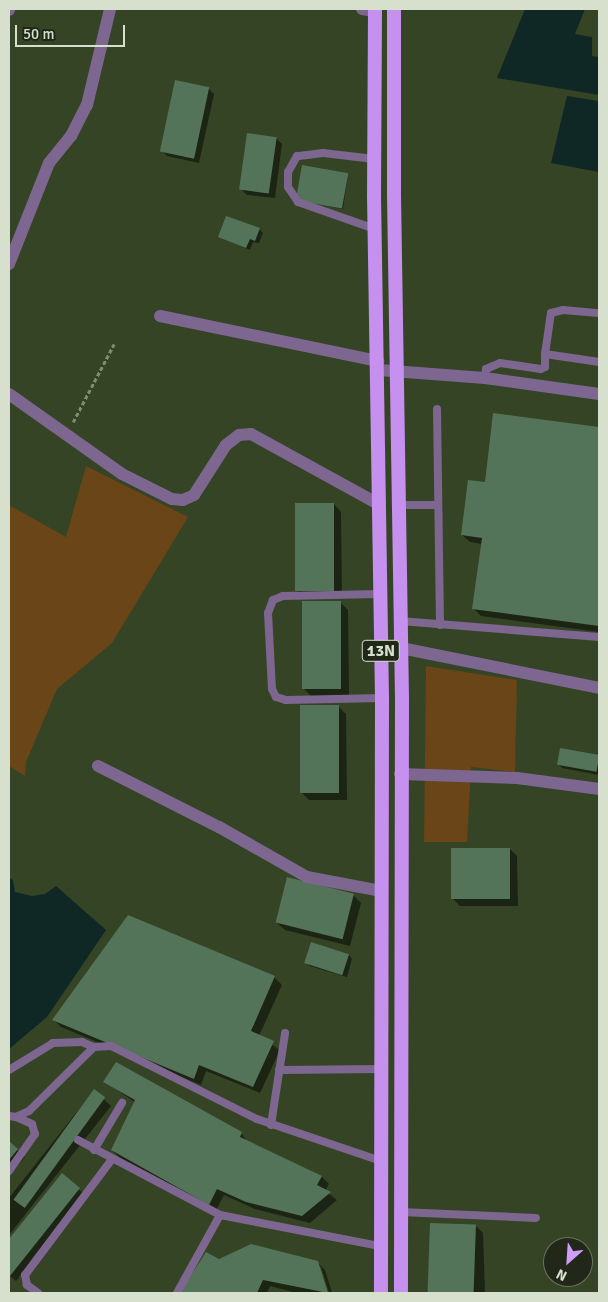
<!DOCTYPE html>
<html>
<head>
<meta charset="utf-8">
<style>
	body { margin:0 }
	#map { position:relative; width:608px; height:1302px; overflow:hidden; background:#354424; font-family:Signika,sans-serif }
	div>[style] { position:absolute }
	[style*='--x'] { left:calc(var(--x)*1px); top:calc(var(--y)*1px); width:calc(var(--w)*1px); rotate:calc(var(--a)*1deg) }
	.green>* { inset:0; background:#694517 }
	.water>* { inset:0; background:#0f2826 }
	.shadow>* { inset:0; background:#0007 }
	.building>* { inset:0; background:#537459; transform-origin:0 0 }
	.path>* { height:2.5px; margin-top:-1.25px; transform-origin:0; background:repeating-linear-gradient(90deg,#808d73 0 4px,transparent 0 6.5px) }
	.service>* { height:8px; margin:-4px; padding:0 4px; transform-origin:4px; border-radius:4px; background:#7d6690 }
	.minor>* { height:12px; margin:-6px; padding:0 6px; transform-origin:6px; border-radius:6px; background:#7d6690 }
	.trunk>* { height:14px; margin:-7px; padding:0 7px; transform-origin:7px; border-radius:7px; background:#c690ee }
	span { translate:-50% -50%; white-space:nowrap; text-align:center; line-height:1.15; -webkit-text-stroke:4.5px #212819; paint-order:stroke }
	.shield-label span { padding:1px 4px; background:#212819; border:1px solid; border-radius:4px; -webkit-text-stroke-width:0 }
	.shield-label { font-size:16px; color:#d6e0cd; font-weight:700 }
	.frame { position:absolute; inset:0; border:10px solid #d6e0cd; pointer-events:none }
	.north { position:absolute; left:543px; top:1237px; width:50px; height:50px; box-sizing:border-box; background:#212819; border:1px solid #697261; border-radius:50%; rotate:206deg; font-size:14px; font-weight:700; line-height:20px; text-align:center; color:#d6e0cd }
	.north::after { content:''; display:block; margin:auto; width:18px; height:22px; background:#d39cfc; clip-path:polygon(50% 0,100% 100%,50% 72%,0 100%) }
	.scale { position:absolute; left:15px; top:25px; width:110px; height:22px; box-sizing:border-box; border:2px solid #d6e0cd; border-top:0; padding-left:6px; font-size:15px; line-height:18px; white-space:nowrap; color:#d6e0cd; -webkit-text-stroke:4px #212819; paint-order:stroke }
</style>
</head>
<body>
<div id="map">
	<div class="green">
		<div style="clip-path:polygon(86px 466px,188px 517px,112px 643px,57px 689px,26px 762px,25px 776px,9px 766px,9px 505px,66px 537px)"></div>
		<div style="clip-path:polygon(426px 666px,517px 680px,515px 772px,471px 767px,467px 842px,424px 842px)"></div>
	</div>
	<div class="water">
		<div style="clip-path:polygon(525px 9px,585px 9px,575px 34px,592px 37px,592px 56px,599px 57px,599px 95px,497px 78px)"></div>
		<div style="clip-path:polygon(567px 96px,599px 101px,599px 172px,551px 163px)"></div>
		<div style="clip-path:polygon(9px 878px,13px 880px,15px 892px,32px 896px,45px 894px,56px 886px,106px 930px,47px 1017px,9px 1049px)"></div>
	</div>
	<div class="shadow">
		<div style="clip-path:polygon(208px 88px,214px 94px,199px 163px,167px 156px,161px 150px)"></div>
		<div style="clip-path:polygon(248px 135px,277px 139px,282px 144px,275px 198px,247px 195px,241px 189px)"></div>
		<div style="clip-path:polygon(348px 174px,343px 209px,299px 201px)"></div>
		<div style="clip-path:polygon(259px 229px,263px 233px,259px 243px,253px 242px,250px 250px,220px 237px)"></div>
		<div style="clip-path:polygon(494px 415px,599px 428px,599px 632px,481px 616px,474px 609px,482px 544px,470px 542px,462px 535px,486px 483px)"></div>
		<div style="clip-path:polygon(334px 504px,341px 512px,342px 597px,304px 598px,296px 590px)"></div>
		<div style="clip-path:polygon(341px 603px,348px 610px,349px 696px,311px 696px,303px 688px)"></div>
		<div style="clip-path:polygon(339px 707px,346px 714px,347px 800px,309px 800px,301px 792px)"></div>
		<div style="clip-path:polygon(561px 749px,599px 756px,599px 775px,562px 768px,559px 765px)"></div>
		<div style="clip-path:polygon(510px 849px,517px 856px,518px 906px,460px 906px,453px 899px)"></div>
		<div style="clip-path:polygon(353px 895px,361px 903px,350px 946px,285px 930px,277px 923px)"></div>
		<div style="clip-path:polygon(312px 944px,349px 955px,352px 959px,347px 977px,310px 966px,306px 962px)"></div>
		<div style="clip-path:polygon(274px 977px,282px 985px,259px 1036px,280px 1050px,260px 1093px,206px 1071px,201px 1085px,61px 1027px,54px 1020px)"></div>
		<div style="clip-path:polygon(104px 1081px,241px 1133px,248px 1143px,322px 1177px,329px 1184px,325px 1191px,337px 1200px,310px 1223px,255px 1209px,224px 1195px,216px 1211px,120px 1158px,112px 1150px,136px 1103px)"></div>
		<div style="clip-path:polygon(94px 1090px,111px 1106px,9px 1235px,9px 1198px)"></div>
		<div style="clip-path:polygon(9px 1143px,25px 1157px,9px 1176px)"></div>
		<div style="clip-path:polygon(62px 1175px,85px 1195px,16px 1281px,9px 1275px,9px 1241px)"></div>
		<div style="clip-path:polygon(431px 1225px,476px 1226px,483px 1233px,485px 1293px,430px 1293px)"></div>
		<div style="clip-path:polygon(206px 1254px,219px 1260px,317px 1262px,325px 1270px,332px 1293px,329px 1293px,321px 1267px,318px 1267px,326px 1293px,297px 1293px,270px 1286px,267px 1293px,181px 1293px)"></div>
	</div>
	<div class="building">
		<div style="left:175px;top:80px;width:35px;height:73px;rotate:12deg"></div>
		<div style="left:247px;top:133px;width:30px;height:57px;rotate:8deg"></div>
		<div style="left:302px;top:165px;width:47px;height:36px;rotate:10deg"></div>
		<div style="clip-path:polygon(226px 216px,260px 228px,255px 241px,250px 239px,246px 248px,218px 237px)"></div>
		<div style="clip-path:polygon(493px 413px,599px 427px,599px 626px,472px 609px,482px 538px,461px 535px,468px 480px,485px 482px)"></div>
		<div style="left:295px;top:503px;width:39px;height:88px"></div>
		<div style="left:302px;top:601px;width:39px;height:88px"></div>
		<div style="left:300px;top:705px;width:39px;height:88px"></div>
		<div style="left:560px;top:748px;width:40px;height:17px;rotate:10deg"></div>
		<div style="left:451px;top:848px;width:59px;height:51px"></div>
		<div style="left:287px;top:877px;width:69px;height:47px;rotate:14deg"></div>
		<div style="clip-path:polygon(128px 915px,275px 976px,251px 1031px,274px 1041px,253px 1087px,199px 1065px,194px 1079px,52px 1020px)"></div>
		<div style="left:311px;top:942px;width:40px;height:22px;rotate:18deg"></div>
		<div style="clip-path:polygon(116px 1062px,242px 1132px,240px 1137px,322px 1176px,317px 1185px,331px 1192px,302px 1216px,246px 1202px,217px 1189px,209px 1205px,111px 1150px,135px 1100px,103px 1082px)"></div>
		<div style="left:94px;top:1089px;width:14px;height:137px;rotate:36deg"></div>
		<div style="clip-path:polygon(9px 1141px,18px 1149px,9px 1160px)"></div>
		<div style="clip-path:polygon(62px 1173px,80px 1188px,10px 1276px,9px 1239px)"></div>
		<div style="left:430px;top:1223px;width:46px;height:70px;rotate:2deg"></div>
		<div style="clip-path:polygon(251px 1244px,318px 1261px,328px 1293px,263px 1280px,257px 1293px,180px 1293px,206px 1252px,219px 1259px)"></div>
	</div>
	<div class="path">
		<div style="--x:73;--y:422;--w:88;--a:-62.3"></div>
	</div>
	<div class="service">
		<div style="--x:374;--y:159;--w:51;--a:-173.3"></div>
		<div style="--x:323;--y:153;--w:26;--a:173"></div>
		<div style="--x:297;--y:156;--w:18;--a:119"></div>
		<div style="--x:288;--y:172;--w:15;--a:90"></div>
		<div style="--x:288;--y:187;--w:18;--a:56"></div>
		<div style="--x:298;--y:202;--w:82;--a:19.3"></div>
		<div style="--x:545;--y:354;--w:41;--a:-81.7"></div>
		<div style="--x:551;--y:313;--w:12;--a:-14"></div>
		<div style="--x:563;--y:310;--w:36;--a:5"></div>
		<div style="--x:485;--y:378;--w:9;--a:-84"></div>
		<div style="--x:486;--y:369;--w:15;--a:-23"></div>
		<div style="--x:500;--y:363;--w:41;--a:8.3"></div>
		<div style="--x:541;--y:369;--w:4;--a:-27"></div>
		<div style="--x:545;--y:367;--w:13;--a:-90"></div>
		<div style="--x:545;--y:354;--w:55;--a:8.4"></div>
		<div style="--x:437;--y:409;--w:216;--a:89.2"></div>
		<div style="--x:400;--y:505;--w:38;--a:0"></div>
		<div style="--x:379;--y:594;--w:96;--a:178.8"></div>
		<div style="--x:283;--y:596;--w:11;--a:158"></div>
		<div style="--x:273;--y:600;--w:14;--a:111"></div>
		<div style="--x:268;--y:613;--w:76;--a:87"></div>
		<div style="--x:272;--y:689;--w:9;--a:63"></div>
		<div style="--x:276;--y:697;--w:10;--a:17"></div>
		<div style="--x:286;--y:700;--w:96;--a:-1.2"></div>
		<div style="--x:400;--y:621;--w:200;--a:4.6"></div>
		<div style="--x:9;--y:1070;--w:52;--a:-31.5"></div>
		<div style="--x:53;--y:1043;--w:29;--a:-2"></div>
		<div style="--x:82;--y:1042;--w:13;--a:23"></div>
		<div style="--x:279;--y:1070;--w:103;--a:-0.6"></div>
		<div style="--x:9;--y:1116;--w:7;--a:8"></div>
		<div style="--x:16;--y:1117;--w:14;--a:-25"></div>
		<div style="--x:29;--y:1111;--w:91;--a:-44.6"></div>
		<div style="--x:94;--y:1047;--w:17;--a:-3"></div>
		<div style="--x:111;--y:1046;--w:163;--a:26.6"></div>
		<div style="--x:257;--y:1119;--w:131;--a:18.7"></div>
		<div style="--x:271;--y:1125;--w:93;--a:-81.3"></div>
		<div style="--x:78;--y:1140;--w:161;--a:27.8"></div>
		<div style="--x:220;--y:1215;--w:163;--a:11"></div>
		<div style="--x:94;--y:1150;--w:55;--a:-59.2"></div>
		<div style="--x:9;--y:1171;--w:45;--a:-54.9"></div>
		<div style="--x:35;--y:1134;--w:10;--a:-107"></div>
		<div style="--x:32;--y:1124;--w:17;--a:-156"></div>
		<div style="--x:401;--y:1212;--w:135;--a:2.5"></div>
		<div style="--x:38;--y:1293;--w:14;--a:-144"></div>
		<div style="--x:27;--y:1285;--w:10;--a:-101"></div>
		<div style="--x:25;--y:1275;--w:145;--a:-53.1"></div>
		<div style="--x:177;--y:1293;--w:89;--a:-61.1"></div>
	</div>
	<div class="minor">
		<div style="--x:362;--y:9;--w:13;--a:9"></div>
		<div style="--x:9;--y:10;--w:1;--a:-90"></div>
		<div style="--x:9;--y:264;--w:109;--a:-68.4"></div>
		<div style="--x:49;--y:163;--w:35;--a:-51"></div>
		<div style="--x:71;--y:136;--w:35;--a:-63"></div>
		<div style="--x:87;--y:105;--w:99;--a:-76.5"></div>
		<div style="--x:160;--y:316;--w:223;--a:11.7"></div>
		<div style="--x:379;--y:370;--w:106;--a:4.3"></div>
		<div style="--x:485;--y:378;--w:115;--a:8"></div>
		<div style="--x:9;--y:394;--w:138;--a:35.3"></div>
		<div style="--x:122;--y:474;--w:56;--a:26.6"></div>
		<div style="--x:172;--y:499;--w:11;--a:5"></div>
		<div style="--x:183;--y:500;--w:12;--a:-24"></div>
		<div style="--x:194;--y:495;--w:59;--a:-57.4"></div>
		<div style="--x:226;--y:445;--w:16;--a:-38"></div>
		<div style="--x:239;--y:435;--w:12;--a:-5"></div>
		<div style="--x:251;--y:434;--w:147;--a:28.8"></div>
		<div style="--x:401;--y:648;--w:202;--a:11.4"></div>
		<div style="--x:98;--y:766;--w:136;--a:26.8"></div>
		<div style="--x:219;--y:827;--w:101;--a:29.6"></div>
		<div style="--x:307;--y:877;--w:75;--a:10.7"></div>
		<div style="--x:400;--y:774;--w:117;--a:2"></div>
		<div style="--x:517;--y:778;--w:83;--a:7.6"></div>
	</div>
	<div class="trunk">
		<div style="--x:375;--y:9;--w:186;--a:90.3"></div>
		<div style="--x:374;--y:195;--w:503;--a:89.09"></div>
		<div style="--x:382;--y:698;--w:595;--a:90.1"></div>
		<div style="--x:394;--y:9;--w:186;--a:90"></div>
		<div style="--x:394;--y:195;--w:504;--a:89.09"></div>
		<div style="--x:402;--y:699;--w:594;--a:90.1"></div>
	</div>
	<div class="shield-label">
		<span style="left:381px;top:651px">13N</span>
	</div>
	<div class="frame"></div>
	<div class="north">N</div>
	<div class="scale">50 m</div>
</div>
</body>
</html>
